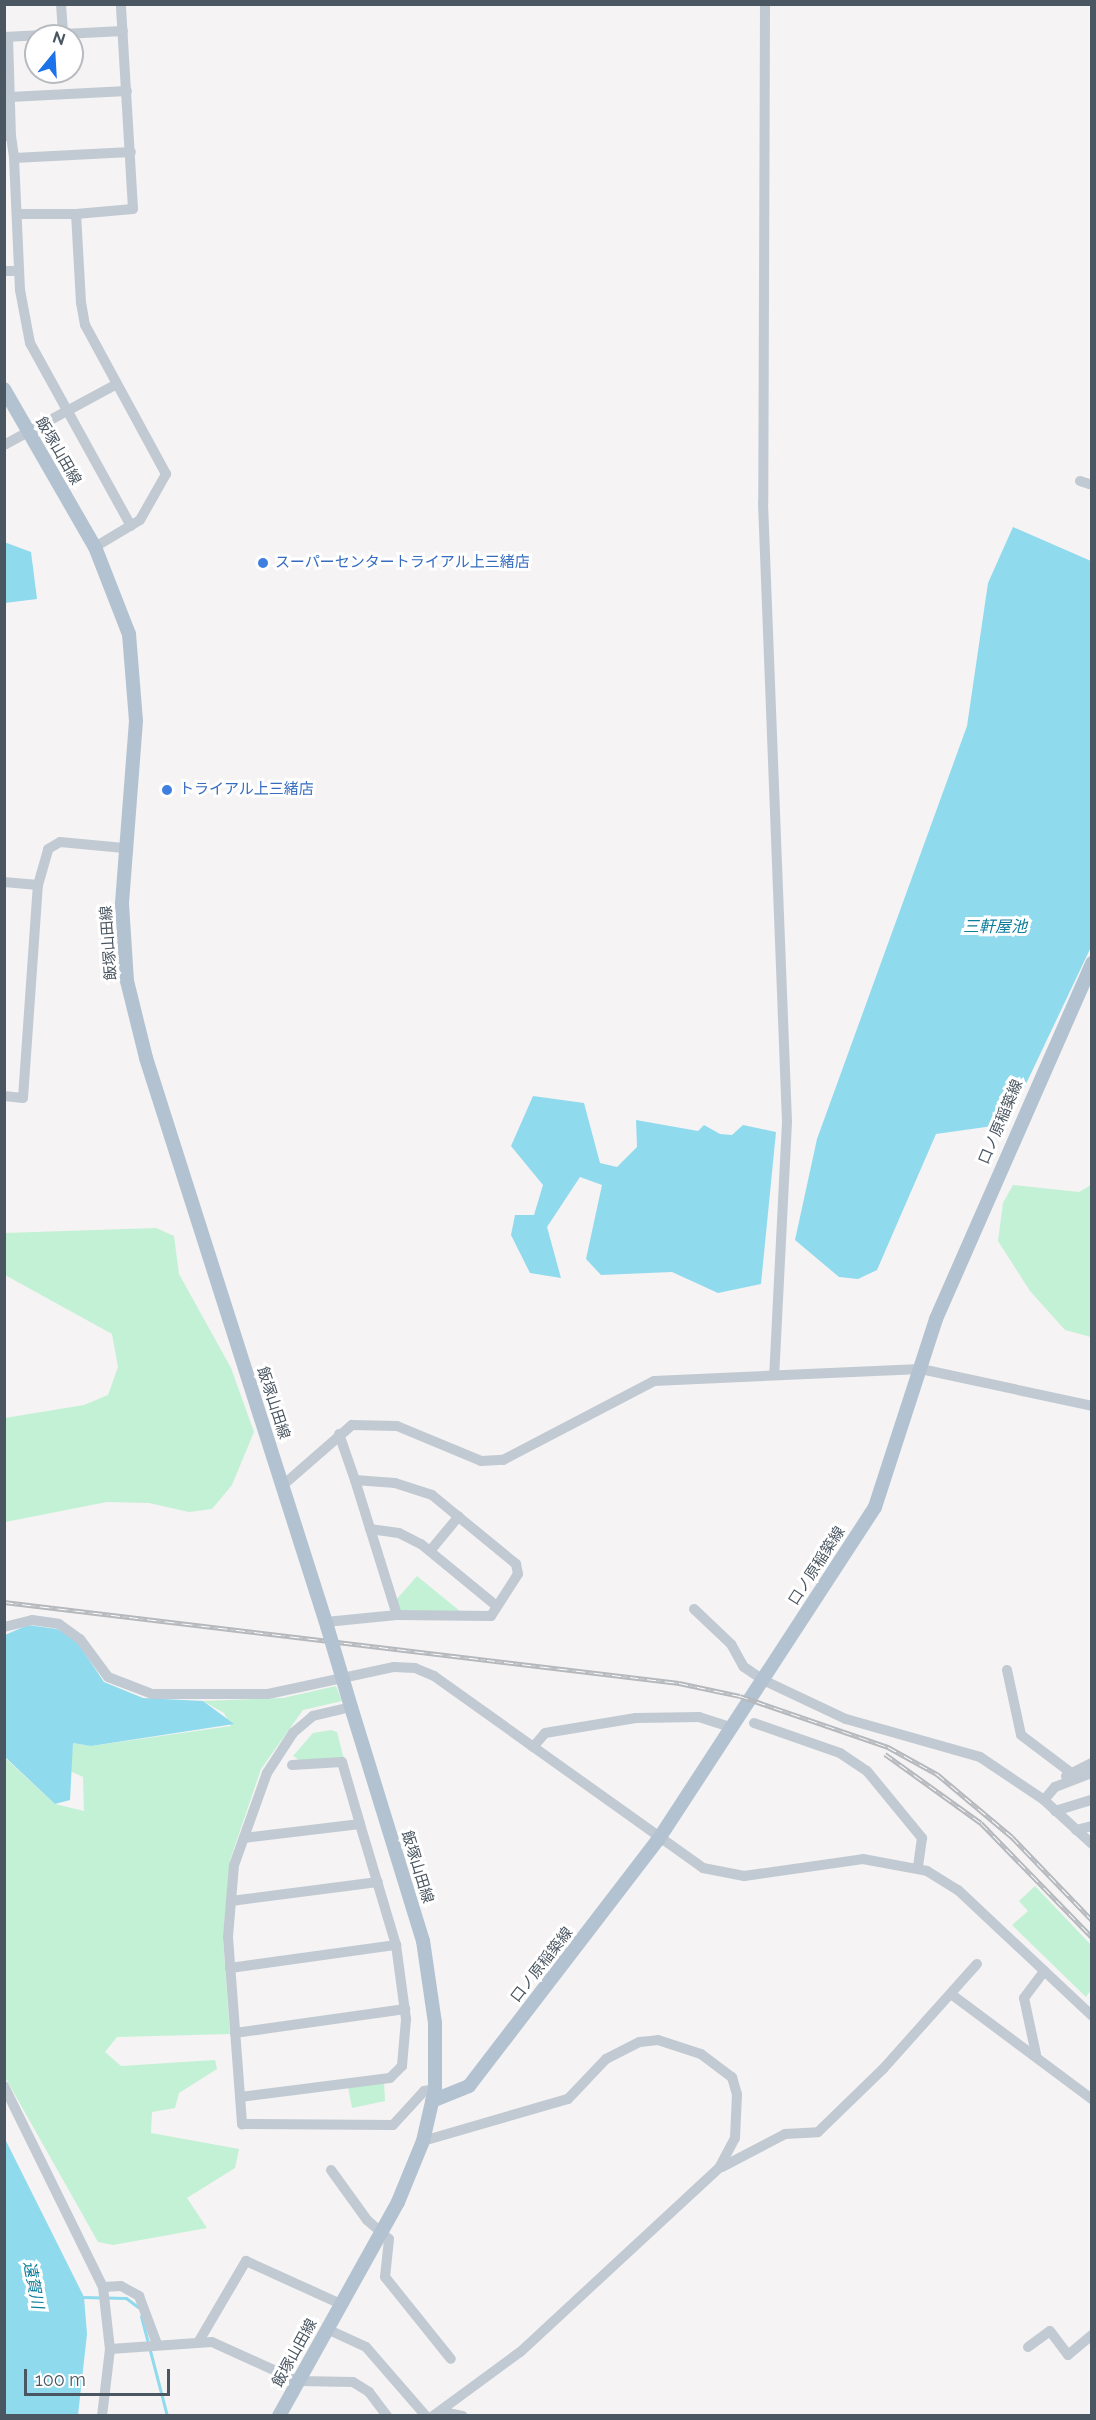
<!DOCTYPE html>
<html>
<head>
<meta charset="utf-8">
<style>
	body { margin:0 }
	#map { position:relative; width:1096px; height:2420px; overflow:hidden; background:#f5f3f3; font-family:Raleway,"Noto Sans JP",sans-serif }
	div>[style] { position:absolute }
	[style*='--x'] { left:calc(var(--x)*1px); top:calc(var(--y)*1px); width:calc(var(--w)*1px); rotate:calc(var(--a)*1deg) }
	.green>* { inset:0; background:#c3f1d5 }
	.water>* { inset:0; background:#90daee }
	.stream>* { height:3px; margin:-1.5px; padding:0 1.5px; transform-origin:1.5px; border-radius:1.5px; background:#90daee }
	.minor>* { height:10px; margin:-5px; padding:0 5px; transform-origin:5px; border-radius:5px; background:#c1cad2 }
	.major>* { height:14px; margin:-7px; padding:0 7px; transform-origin:7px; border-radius:7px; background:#b3c2d1 }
	.rail>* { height:5px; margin-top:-2.5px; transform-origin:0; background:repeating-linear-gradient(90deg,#fff 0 9px,#b5b8bd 0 18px); box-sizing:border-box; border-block:2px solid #b5b8bd }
	.major-bridge>* { height:14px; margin:-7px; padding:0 7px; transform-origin:7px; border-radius:7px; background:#b3c2d1 }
	.dots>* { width:16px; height:16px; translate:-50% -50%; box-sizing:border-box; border:3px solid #fff; border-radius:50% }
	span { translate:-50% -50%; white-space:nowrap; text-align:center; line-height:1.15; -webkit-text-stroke:6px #fff; paint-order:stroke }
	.street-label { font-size:15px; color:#4a5661 }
	.shop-label { font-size:15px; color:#366cbe }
	.left { translate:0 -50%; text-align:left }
	.water-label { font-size:16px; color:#0c7c9b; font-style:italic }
	.frame { position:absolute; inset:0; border:6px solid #4a5661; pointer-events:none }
	.north { position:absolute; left:24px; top:24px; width:60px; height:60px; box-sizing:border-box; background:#fff; border:2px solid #b7bbc0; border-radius:50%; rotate:18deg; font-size:16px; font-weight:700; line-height:24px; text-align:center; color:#4a5661 }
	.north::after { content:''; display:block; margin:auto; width:21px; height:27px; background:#1a73e8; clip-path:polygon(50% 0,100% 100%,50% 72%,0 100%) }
	.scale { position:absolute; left:24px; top:2369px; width:146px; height:27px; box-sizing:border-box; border:3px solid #4a5661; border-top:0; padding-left:8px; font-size:18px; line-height:21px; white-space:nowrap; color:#4a5661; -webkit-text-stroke:4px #fff; paint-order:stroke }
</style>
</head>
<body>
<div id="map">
	<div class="green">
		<div style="clip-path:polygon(1013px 1185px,1079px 1192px,1091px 1185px,1091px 1337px,1065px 1330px,1030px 1291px,998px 1241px,1003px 1203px)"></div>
		<div style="clip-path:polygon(156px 1228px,174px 1236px,179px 1274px,231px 1368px,254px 1432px,232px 1485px,212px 1509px,189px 1512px,149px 1503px,107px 1502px,5px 1522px,5px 1418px,84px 1405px,108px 1395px,118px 1367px,112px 1334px,5px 1275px,5px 1233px)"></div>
		<div style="clip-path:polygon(417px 1576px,461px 1612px,400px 1610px,396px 1600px)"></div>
		<div style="clip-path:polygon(336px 1686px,342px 1701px,303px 1710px,261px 1769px,230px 1860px,223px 1938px,230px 2034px,117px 2037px,105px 2052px,121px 2066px,215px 2060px,217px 2069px,179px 2093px,175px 2108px,152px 2112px,151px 2133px,239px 2149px,235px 2168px,187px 2198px,207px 2228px,113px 2245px,98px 2242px,5px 2077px,4px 1757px,55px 1804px,84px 1811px,83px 1777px,70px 1771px,73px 1743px,91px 1746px,231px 1726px,224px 1713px,203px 1701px,283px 1698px)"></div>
		<div style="clip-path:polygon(331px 1730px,337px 1732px,344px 1759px,305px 1764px,293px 1756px,313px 1733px)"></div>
		<div style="clip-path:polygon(1035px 1886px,1091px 1945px,1091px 1990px,1086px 1997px,1012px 1925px,1028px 1911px,1019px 1901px)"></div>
		<div style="clip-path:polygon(384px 2083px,385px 2101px,352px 2108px,348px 2087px)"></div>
	</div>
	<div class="water">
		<div style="clip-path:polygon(1013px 527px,1091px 561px,1091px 947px,1007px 1124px,936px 1134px,877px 1270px,858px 1279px,839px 1277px,795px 1240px,817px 1139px,967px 726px,988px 583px)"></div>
		<div style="clip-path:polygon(4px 542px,31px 552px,37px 599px,5px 603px)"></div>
		<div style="clip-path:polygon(533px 1096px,584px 1103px,600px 1163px,617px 1167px,637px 1147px,636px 1120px,698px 1131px,704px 1125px,720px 1134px,732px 1135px,743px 1125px,776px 1132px,761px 1284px,718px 1293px,672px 1272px,601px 1275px,586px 1259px,602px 1185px,580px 1177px,547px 1227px,561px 1278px,530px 1273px,511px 1235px,515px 1215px,534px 1215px,543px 1185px,511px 1146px)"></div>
		<div style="clip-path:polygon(28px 1625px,57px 1629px,75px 1639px,104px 1682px,143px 1698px,203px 1701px,234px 1724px,91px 1746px,73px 1743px,70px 1800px,55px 1804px,5px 1757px,5px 1635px)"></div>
		<div style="clip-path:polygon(5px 2139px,84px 2297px,87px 2334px,78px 2415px,5px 2415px)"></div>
	</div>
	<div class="stream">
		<div style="--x:82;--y:2297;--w:44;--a:1.3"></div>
		<div style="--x:126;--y:2298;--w:15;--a:37"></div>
		<div style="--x:141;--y:2316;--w:103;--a:75.4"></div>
	</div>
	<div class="minor">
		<div style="--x:61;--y:4;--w:30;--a:86"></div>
		<div style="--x:765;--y:4;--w:499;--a:90.2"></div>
		<div style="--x:763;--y:503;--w:619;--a:87.78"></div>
		<div style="--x:787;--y:1122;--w:253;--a:92.9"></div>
		<div style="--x:4;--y:37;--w:119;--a:-2.9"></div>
		<div style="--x:8;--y:37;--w:99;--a:88.3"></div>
		<div style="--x:10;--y:97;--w:117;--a:-2.9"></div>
		<div style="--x:4;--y:136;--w:7;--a:0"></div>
		<div style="--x:11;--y:136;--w:22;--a:82"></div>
		<div style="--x:14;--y:158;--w:117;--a:-2.9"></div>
		<div style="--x:14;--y:158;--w:132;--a:87.4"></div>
		<div style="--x:20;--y:290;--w:54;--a:79.3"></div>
		<div style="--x:30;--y:343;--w:209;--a:61.1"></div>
		<div style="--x:17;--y:214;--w:59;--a:0"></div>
		<div style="--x:4;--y:271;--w:15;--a:0"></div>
		<div style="--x:4;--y:445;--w:128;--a:-28.4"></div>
		<div style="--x:1080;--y:481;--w:13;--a:18"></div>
		<div style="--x:95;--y:547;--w:52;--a:-31"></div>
		<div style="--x:140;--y:520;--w:53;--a:-60.5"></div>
		<div style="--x:166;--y:474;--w:170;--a:-118.5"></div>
		<div style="--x:85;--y:325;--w:22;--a:-100"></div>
		<div style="--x:81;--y:303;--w:89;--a:-93.2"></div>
		<div style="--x:76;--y:214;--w:57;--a:-5"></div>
		<div style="--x:133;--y:209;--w:205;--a:-93.4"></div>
		<div style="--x:4;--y:882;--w:34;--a:5"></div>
		<div style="--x:4;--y:1096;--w:19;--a:6"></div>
		<div style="--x:23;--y:1098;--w:214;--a:-86"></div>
		<div style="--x:38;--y:885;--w:37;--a:-74"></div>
		<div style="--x:48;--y:849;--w:14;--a:-30"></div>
		<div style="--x:60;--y:842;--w:64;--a:5.4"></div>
		<div style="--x:339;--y:1434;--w:49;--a:70.8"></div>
		<div style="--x:355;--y:1480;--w:40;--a:4.3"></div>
		<div style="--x:395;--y:1483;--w:39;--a:18"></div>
		<div style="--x:432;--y:1495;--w:109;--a:39.4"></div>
		<div style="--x:516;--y:1564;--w:10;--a:79"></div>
		<div style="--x:518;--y:1574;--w:50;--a:122.7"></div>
		<div style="--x:491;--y:1616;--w:94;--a:-179.4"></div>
		<div style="--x:397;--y:1615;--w:141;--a:-107.3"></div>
		<div style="--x:282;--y:1486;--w:93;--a:-41.1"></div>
		<div style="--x:352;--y:1425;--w:45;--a:1.3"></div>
		<div style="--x:397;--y:1426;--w:91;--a:22.6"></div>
		<div style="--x:481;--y:1461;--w:22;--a:-3"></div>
		<div style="--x:503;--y:1460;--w:170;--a:-27.6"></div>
		<div style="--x:654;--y:1381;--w:267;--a:-2.6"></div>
		<div style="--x:921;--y:1369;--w:175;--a:12.2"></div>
		<div style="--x:370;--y:1529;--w:29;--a:8"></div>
		<div style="--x:399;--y:1533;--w:25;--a:27"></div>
		<div style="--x:421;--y:1544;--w:94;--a:39.4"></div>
		<div style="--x:430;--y:1551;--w:45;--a:-50.4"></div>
		<div style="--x:694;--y:1609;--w:51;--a:43.4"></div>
		<div style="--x:731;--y:1644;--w:26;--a:61"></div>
		<div style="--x:744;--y:1667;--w:23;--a:34"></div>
		<div style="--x:763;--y:1680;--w:92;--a:25.2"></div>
		<div style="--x:846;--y:1719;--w:139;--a:15.8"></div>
		<div style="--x:980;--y:1757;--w:77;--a:33.9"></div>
		<div style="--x:1044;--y:1800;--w:65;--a:42.5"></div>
		<div style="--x:326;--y:1622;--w:71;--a:-5.6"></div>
		<div style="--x:4;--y:1627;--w:29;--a:-14"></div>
		<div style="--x:32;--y:1620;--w:27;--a:8"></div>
		<div style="--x:59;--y:1624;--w:26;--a:36"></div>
		<div style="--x:80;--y:1639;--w:47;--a:53.6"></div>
		<div style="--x:108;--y:1677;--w:47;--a:21.1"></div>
		<div style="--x:152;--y:1694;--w:116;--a:0"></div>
		<div style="--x:268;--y:1694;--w:129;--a:-12.1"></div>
		<div style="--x:394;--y:1667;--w:21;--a:3"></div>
		<div style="--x:415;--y:1668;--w:21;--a:23"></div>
		<div style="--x:434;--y:1676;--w:330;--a:35.5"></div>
		<div style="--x:703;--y:1868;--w:42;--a:11"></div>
		<div style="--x:744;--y:1876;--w:120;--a:-8.1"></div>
		<div style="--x:863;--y:1859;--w:65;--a:10.6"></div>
		<div style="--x:927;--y:1871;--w:36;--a:32"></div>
		<div style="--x:958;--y:1890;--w:184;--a:43.2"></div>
		<div style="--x:1007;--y:1670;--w:66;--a:77.8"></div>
		<div style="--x:1021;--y:1735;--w:61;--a:37.1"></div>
		<div style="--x:351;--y:1707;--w:39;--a:167"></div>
		<div style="--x:313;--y:1716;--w:26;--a:140"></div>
		<div style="--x:293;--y:1733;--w:48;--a:123"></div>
		<div style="--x:267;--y:1773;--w:98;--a:109.7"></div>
		<div style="--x:234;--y:1865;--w:72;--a:94.8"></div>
		<div style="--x:228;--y:1937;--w:188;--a:85.7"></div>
		<div style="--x:242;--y:2124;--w:151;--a:0.4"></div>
		<div style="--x:393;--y:2125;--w:46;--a:-47.6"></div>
		<div style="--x:424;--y:2091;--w:11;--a:-10"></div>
		<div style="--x:754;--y:1723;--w:91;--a:19.2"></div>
		<div style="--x:840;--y:1753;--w:32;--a:34"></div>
		<div style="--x:867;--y:1771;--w:87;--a:50.6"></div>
		<div style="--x:922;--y:1838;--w:30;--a:98"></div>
		<div style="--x:533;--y:1747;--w:18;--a:-49"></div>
		<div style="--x:545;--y:1733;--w:92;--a:-9.4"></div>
		<div style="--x:636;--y:1718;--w:63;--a:-0.9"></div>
		<div style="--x:699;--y:1717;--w:35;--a:18"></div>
		<div style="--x:292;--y:1765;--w:50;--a:-3.4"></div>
		<div style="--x:342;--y:1762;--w:65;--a:73.8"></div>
		<div style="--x:1066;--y:1776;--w:29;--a:-27"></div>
		<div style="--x:1044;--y:1800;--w:17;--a:-50"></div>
		<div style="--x:1055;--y:1787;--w:40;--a:-21"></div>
		<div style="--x:1055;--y:1811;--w:39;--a:-17"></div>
		<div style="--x:1076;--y:1830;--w:16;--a:-14"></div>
		<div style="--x:231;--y:1901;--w:148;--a:-7.4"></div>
		<div style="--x:230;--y:1968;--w:168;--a:-7.9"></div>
		<div style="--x:951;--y:1994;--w:176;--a:36.7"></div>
		<div style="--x:235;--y:2033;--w:172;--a:-8"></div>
		<div style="--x:1036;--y:2054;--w:57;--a:-102.1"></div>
		<div style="--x:1024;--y:1998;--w:34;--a:-53"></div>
		<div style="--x:4;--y:2086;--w:224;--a:63.8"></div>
		<div style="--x:103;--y:2287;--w:62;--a:83.6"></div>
		<div style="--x:110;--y:2349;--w:67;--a:96.8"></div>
		<div style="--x:240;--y:2097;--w:151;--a:-7.2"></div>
		<div style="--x:390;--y:2078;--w:17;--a:-45"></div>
		<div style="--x:402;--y:2066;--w:47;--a:-85.1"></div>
		<div style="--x:406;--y:2019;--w:75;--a:-97.7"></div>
		<div style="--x:396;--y:1945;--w:126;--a:-106.6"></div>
		<div style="--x:360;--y:1824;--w:117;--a:173.1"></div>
		<div style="--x:423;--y:2141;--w:151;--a:-16.2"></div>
		<div style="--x:568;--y:2099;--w:55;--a:-46.5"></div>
		<div style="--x:606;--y:2059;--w:38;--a:-27"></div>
		<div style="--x:640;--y:2042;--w:18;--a:-6"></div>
		<div style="--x:658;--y:2040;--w:45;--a:18"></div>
		<div style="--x:701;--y:2054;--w:39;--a:37"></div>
		<div style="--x:732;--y:2077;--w:18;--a:74"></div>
		<div style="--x:737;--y:2094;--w:44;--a:92.6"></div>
		<div style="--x:735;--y:2138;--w:34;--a:118"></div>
		<div style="--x:719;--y:2168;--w:271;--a:137.2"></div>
		<div style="--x:520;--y:2352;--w:108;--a:143.7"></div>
		<div style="--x:722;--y:2167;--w:71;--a:-27.6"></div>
		<div style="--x:785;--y:2134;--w:33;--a:-3"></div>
		<div style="--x:818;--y:2132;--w:91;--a:-44.1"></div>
		<div style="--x:883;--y:2069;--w:141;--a:-48.2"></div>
		<div style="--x:331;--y:2170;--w:62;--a:54.2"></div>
		<div style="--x:367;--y:2220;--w:29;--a:41"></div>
		<div style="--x:389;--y:2239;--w:38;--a:96"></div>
		<div style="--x:385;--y:2277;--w:105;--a:51.2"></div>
		<div style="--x:103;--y:2287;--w:18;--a:-3"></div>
		<div style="--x:121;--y:2286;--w:21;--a:29"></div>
		<div style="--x:139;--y:2296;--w:51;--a:69.4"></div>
		<div style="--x:327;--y:2329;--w:43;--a:24.8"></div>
		<div style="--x:366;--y:2347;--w:91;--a:49"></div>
		<div style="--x:199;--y:2341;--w:93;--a:-59.6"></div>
		<div style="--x:246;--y:2261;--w:104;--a:24.4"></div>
		<div style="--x:1028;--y:2347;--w:27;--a:-36"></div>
		<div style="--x:1050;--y:2331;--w:30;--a:53"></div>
		<div style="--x:1068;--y:2355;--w:31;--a:-40"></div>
		<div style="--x:110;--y:2349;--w:102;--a:-3.9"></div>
		<div style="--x:212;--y:2342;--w:94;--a:24.4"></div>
		<div style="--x:298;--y:2381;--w:55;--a:1"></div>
		<div style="--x:353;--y:2382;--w:19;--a:32"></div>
		<div style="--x:369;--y:2392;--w:30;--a:53"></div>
		<div style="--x:442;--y:2412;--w:21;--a:11"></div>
	</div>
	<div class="major">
		<div style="--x:4;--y:389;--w:182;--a:60.1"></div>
		<div style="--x:95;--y:547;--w:93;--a:68.7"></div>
		<div style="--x:129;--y:634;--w:87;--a:85.4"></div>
		<div style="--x:136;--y:721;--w:184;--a:94.4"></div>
		<div style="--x:122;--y:904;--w:77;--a:86.3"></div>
		<div style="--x:127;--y:981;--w:79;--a:76.1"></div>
		<div style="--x:146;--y:1058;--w:596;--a:72.32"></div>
		<div style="--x:432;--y:2101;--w:40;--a:-22"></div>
		<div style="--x:469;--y:2086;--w:310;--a:-52.5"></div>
		<div style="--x:658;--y:1840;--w:397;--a:-56.9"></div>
		<div style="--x:875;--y:1507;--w:198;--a:-72"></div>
		<div style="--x:936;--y:1319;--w:389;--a:-66.3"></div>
		<div style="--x:279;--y:2416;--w:245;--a:-60.9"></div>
		<div style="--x:398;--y:2202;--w:66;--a:-67.7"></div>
		<div style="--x:423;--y:2141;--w:53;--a:-77"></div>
		<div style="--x:435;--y:2089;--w:66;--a:-90"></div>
		<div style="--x:435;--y:2023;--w:83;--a:-98.3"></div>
		<div style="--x:423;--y:1941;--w:245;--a:-107.1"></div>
	</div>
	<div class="rail">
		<div style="--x:4;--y:1602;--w:680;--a:6.84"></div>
		<div style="--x:679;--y:1683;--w:62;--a:12"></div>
		<div style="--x:740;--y:1696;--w:157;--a:19"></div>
		<div style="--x:888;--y:1747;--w:56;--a:28.9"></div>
		<div style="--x:937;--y:1774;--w:98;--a:40"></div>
		<div style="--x:1012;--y:1837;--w:115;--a:46.1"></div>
		<div style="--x:885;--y:1754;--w:118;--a:35.7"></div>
		<div style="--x:981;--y:1823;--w:159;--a:45.8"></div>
	</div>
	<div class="major-bridge">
		<div style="--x:327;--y:1626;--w:84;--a:73.5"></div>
	</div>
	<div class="dots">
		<div style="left:263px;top:563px;background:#3f7fe0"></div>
		<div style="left:167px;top:790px;background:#3f7fe0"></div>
	</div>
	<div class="street-label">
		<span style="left:58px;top:451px;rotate:60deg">飯塚山田線</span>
		<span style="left:109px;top:943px;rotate:-94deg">飯塚山田線</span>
		<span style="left:1001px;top:1122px;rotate:-67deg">口ノ原稲築線</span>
		<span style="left:273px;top:1403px;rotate:72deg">飯塚山田線</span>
		<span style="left:817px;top:1566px;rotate:-57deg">口ノ原稲築線</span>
		<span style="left:417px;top:1867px;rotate:73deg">飯塚山田線</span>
		<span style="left:542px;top:1965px;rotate:-52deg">口ノ原稲築線</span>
		<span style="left:295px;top:2353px;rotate:-61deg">飯塚山田線</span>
	</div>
	<div class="shop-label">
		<span class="left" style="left:275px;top:563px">スーパーセンタートライアル上三緒店</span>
		<span class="left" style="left:179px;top:790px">トライアル上三緒店</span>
	</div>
	<div class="water-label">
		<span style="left:995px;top:927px">三軒屋池</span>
		<span style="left:33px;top:2285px;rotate:79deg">遠賀川</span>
	</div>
	<div class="frame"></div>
	<div class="north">N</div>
	<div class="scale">100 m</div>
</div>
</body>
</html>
